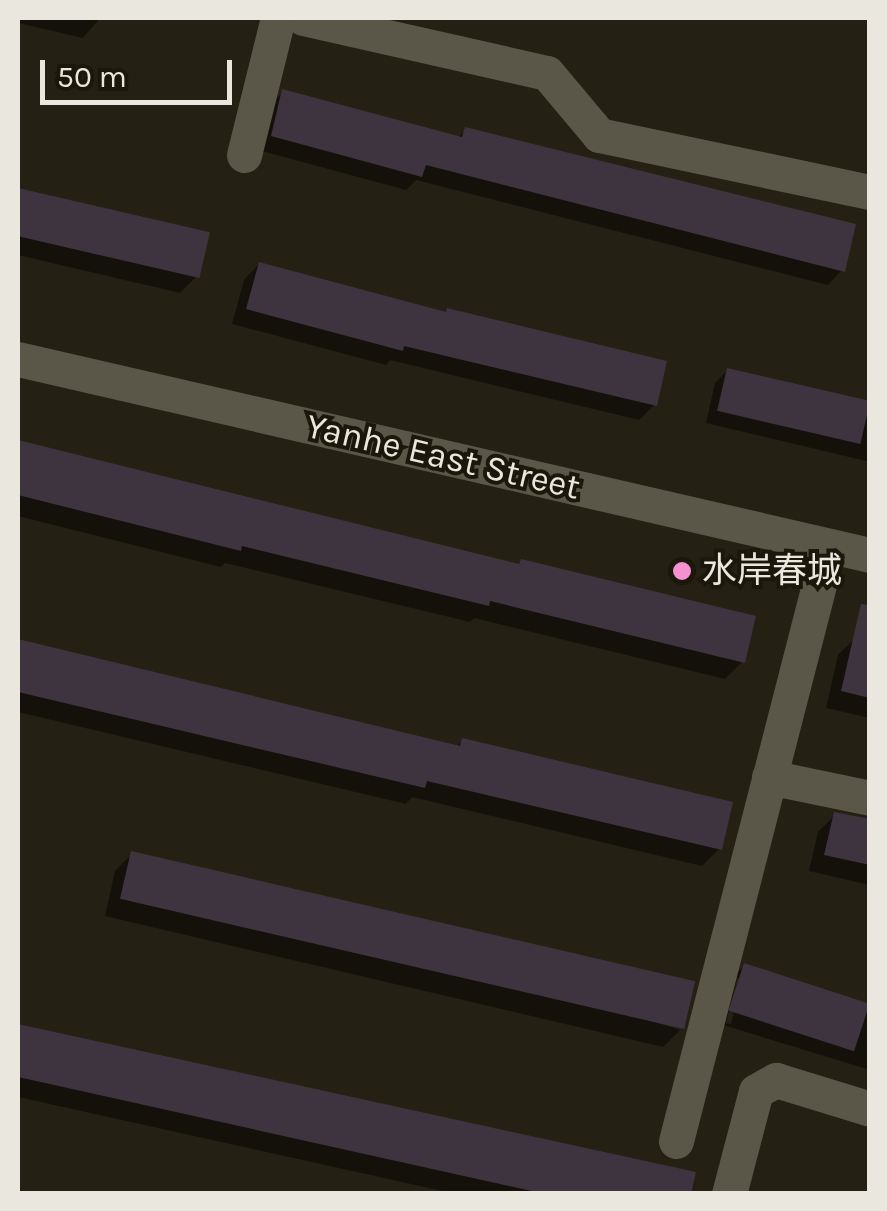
<!DOCTYPE html>
<html>
<head>
<meta charset="utf-8">
<style>
	body { margin:0 }
	#map { position:relative; width:887px; height:1211px; overflow:hidden; background:#242114; font-family:Karla,"Noto Sans SC",sans-serif }
	div>[style] { position:absolute }
	[style*='--x'] { left:calc(var(--x)*1px); top:calc(var(--y)*1px); width:calc(var(--w)*1px); rotate:calc(var(--a)*1deg) }
	.shadow>* { inset:0; background:#0007 }
	.building>* { inset:0; background:#3d343f; transform-origin:0 0 }
	.minor>* { height:35px; margin:-17.5px; padding:0 17.5px; transform-origin:17.5px; border-radius:17.5px; background:#5b5748 }
	.dots>* { width:28px; height:28px; translate:-50% -50%; box-sizing:border-box; border:5px solid #1b170b; border-radius:50% }
	span { translate:-50% -50%; white-space:nowrap; text-align:center; line-height:1.15; -webkit-text-stroke:8px #1b170b; paint-order:stroke }
	.street-label { font-size:35px; color:#e9e7de }
	.poi-label { font-size:35px; color:#e9e7de }
	.left { translate:0 -50%; text-align:left }
	.frame { position:absolute; inset:0; border:20px solid #e9e7de; pointer-events:none }
	.scale { position:absolute; left:40px; top:60px; width:192px; height:45px; box-sizing:border-box; border:5px solid #e9e7de; border-top:0; padding-left:12px; font-size:30px; line-height:35px; white-space:nowrap; color:#e9e7de; -webkit-text-stroke:8px #1b170b; paint-order:stroke }
</style>
</head>
<body>
<div id="map">
	<div class="shadow">
		<div style="clip-path:polygon(18px 18px,100px 18px,83px 38px,18px 23px)"></div>
		<div style="clip-path:polygon(283px 92px,457px 138px,466px 130px,842px 270px,828px 285px,416px 180px,406px 190px,258px 150px,269px 106px)"></div>
		<div style="clip-path:polygon(19px 191px,197px 276px,180px 293px,18px 255px)"></div>
		<div style="clip-path:polygon(259px 264px,444px 315px,654px 405px,639px 420px,390px 360px,386px 365px,232px 324px,244px 280px)"></div>
		<div style="clip-path:polygon(728px 370px,870px 404px,870px 462px,706px 423px,715px 383px)"></div>
		<div style="clip-path:polygon(18px 442px,517px 566px,742px 662px,725px 679px,474px 618px,470px 622px,225px 563px,221px 567px,18px 516px)"></div>
		<div style="clip-path:polygon(855px 638px,870px 641px,870px 718px,826px 708px,838px 655px)"></div>
		<div style="clip-path:polygon(18px 642px,456px 747px,463px 741px,719px 849px,702px 866px,412px 797px,406px 804px,18px 712px)"></div>
		<div style="clip-path:polygon(835px 815px,870px 821px,870px 885px,809px 871px,818px 832px)"></div>
		<div style="clip-path:polygon(132px 854px,680px 1030px,663px 1047px,105px 916px,115px 871px)"></div>
		<div style="clip-path:polygon(evenodd,744px 966px,870px 1006px,870px 1070px,720px 1024px,731px 979px,744px 966px,737px 978px,742px 978px,731px 1024px,726px 1023px,737px 978px)"></div>
		<div style="clip-path:polygon(18px 1026px,693px 1174px,689px 1194px,456px 1194px,18px 1097px)"></div>
	</div>
	<div class="building">
		<div style="clip-path:polygon(282px 89px,462px 137px,465px 127px,856px 224px,845px 272px,426px 165px,422px 177px,271px 136px)"></div>
		<div style="left:18px;top:188px;width:197px;height:47px;rotate:13deg"></div>
		<div style="clip-path:polygon(259px 262px,446px 312px,447px 308px,667px 361px,657px 406px,404px 346px,403px 351px,246px 309px)"></div>
		<div style="left:727px;top:368px;width:147px;height:44px;rotate:13deg"></div>
		<div style="clip-path:polygon(18px 440px,519px 564px,521px 559px,756px 616px,745px 663px,490px 601px,489px 606px,242px 546px,241px 551px,18px 495px)"></div>
		<div style="clip-path:polygon(861px 604px,870px 605px,870px 698px,841px 691px)"></div>
		<div style="clip-path:polygon(18px 639px,460px 746px,462px 738px,733px 802px,722px 850px,427px 781px,425px 788px,18px 692px)"></div>
		<div style="clip-path:polygon(834px 812px,870px 819px,870px 865px,824px 855px)"></div>
		<div style="left:131px;top:851px;width:579px;height:49px;rotate:13deg"></div>
		<div style="left:744px;top:963px;width:132px;height:50px;rotate:18deg"></div>
		<div style="clip-path:polygon(18px 1024px,696px 1172px,691px 1194px,545px 1194px,18px 1077px)"></div>
	</div>
	<div class="minor">
		<div style="--x:303;--y:18;--w:250;--a:12.7"></div>
		<div style="--x:547;--y:73;--w:81;--a:50"></div>
		<div style="--x:599;--y:135;--w:277;--a:11.9"></div>
		<div style="--x:244;--y:155;--w:141;--a:-76.1"></div>
		<div style="--x:18;--y:359;--w:874;--a:12.96"></div>
		<div style="--x:769;--y:777;--w:103;--a:11.7"></div>
		<div style="--x:676;--y:1141;--w:614;--a:-75.58"></div>
		<div style="--x:729;--y:1194;--w:106;--a:-75.3"></div>
		<div style="--x:756;--y:1091;--w:23;--a:-29"></div>
		<div style="--x:776;--y:1080;--w:98;--a:17.1"></div>
	</div>
	<div class="dots">
		<div style="left:682px;top:571px;background:#f690d1"></div>
	</div>
	<div class="street-label">
		<span style="left:443px;top:457px;rotate:13deg">Yanhe East Street</span>
	</div>
	<div class="poi-label">
		<span class="left" style="left:702px;top:571px">水岸春城</span>
	</div>
	<div class="frame"></div>
	<div class="scale">50 m</div>
</div>
</body>
</html>
